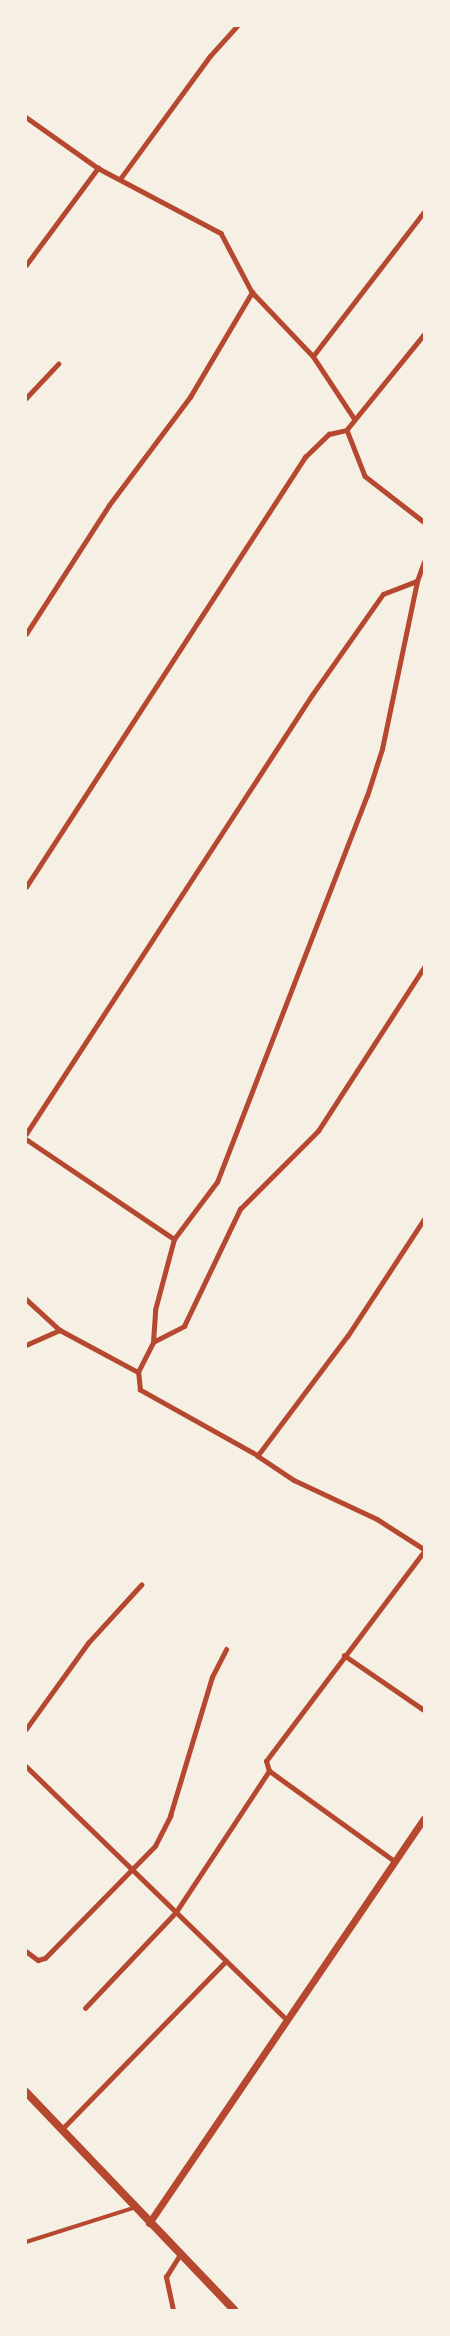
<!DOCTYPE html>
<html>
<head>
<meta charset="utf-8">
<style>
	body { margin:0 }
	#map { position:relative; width:450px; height:2336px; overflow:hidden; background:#f6efe4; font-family:"Fira Sans",sans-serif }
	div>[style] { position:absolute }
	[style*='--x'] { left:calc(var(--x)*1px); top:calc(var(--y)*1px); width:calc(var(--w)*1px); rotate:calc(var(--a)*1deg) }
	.pedestrian>* { height:4px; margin:-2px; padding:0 2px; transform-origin:2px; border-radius:2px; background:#b5482f }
	.minor>* { height:4.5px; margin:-2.25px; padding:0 2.25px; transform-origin:2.25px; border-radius:2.25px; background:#b5482f }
	.secondary>* { height:7px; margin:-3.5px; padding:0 3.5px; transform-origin:3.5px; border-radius:3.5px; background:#b5482f }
	.primary>* { height:8px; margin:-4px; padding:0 4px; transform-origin:4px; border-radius:4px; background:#b5482f }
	span { translate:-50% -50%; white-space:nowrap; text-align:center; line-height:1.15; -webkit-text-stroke:6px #f6efe4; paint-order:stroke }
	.frame { position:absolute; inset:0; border:27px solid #f6efe4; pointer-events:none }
</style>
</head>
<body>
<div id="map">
	<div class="pedestrian">
		<div style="--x:26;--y:2242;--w:112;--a:-17.6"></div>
	</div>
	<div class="minor">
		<div style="--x:26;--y:117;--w:88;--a:35.3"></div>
		<div style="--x:98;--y:168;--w:139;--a:27.9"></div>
		<div style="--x:221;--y:233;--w:67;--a:62.3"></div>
		<div style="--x:252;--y:292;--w:88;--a:46.4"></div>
		<div style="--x:313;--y:356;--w:74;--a:56.5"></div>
		<div style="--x:120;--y:179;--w:152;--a:-53.8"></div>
		<div style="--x:210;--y:56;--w:40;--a:-48"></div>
		<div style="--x:26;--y:265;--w:121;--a:-53.4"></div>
		<div style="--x:424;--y:335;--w:122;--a:129"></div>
		<div style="--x:347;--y:430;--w:49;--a:68.6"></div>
		<div style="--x:365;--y:476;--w:75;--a:37.9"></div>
		<div style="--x:313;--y:356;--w:182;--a:-52.4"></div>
		<div style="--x:26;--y:398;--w:47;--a:-46.7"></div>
		<div style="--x:26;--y:634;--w:153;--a:-57.2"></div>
		<div style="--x:109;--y:505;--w:135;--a:-53.1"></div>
		<div style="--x:190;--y:397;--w:122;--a:-59.4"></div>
		<div style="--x:26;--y:887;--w:513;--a:-57.02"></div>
		<div style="--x:305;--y:457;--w:33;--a:-44"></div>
		<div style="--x:329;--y:434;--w:18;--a:-13"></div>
		<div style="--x:26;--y:1134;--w:524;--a:-56.92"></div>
		<div style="--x:312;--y:695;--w:123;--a:-54.9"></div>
		<div style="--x:383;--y:594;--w:36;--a:-21"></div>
		<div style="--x:26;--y:1139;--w:179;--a:34"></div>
		<div style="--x:424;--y:1220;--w:139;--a:123.2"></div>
		<div style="--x:348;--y:1336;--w:150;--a:126.9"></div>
		<div style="--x:258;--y:1456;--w:43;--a:33.7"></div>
		<div style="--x:294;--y:1480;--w:92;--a:25.2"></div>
		<div style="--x:377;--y:1519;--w:56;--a:32.6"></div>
		<div style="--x:26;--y:1299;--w:46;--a:42.4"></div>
		<div style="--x:60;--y:1330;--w:89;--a:28.3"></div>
		<div style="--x:153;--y:1342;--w:35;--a:-27"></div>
		<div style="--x:184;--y:1326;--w:130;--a:-64.4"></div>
		<div style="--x:240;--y:1209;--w:110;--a:-45"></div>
		<div style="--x:318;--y:1131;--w:195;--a:-57.1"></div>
		<div style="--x:26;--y:1345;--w:37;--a:-24"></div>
		<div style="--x:258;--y:1456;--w:135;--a:-150.8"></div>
		<div style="--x:140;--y:1390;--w:18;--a:-96"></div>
		<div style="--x:138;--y:1372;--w:34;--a:-63"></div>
		<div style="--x:153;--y:1342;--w:32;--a:-86"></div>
		<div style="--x:155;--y:1310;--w:73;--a:-75"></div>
		<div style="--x:174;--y:1239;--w:71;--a:-53"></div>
		<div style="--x:217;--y:1182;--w:414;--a:-68.8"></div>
		<div style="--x:367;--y:796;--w:49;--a:-72.3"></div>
		<div style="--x:382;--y:749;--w:172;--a:-78.2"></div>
		<div style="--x:417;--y:581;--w:20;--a:-70"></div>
		<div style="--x:344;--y:1655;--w:97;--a:34.5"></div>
		<div style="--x:26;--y:1729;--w:106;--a:-54.2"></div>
		<div style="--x:88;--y:1643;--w:79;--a:-47.6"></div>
		<div style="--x:26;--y:1766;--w:364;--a:44.2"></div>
		<div style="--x:395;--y:1862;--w:155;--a:-144.2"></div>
		<div style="--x:269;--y:1771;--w:10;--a:-107"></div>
		<div style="--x:266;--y:1761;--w:263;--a:-53"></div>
		<div style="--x:26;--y:1951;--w:15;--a:37"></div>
		<div style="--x:38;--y:1960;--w:7;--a:-16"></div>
		<div style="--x:45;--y:1958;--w:157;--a:-45.5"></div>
		<div style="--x:155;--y:1846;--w:34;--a:-63"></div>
		<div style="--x:170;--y:1816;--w:145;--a:-73.2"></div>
		<div style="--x:212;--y:1677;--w:31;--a:-63"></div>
		<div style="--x:85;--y:2008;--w:132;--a:-46.5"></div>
		<div style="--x:176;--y:1912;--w:169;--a:-56.6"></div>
		<div style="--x:61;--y:2130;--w:236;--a:-45.7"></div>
		<div style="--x:173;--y:2310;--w:34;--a:-102"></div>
		<div style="--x:166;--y:2277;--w:25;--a:-58"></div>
	</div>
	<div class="secondary">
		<div style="--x:149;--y:2223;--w:489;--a:-55.8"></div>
	</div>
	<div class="primary">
		<div style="--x:26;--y:2092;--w:301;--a:46.3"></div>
	</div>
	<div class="frame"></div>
</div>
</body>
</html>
